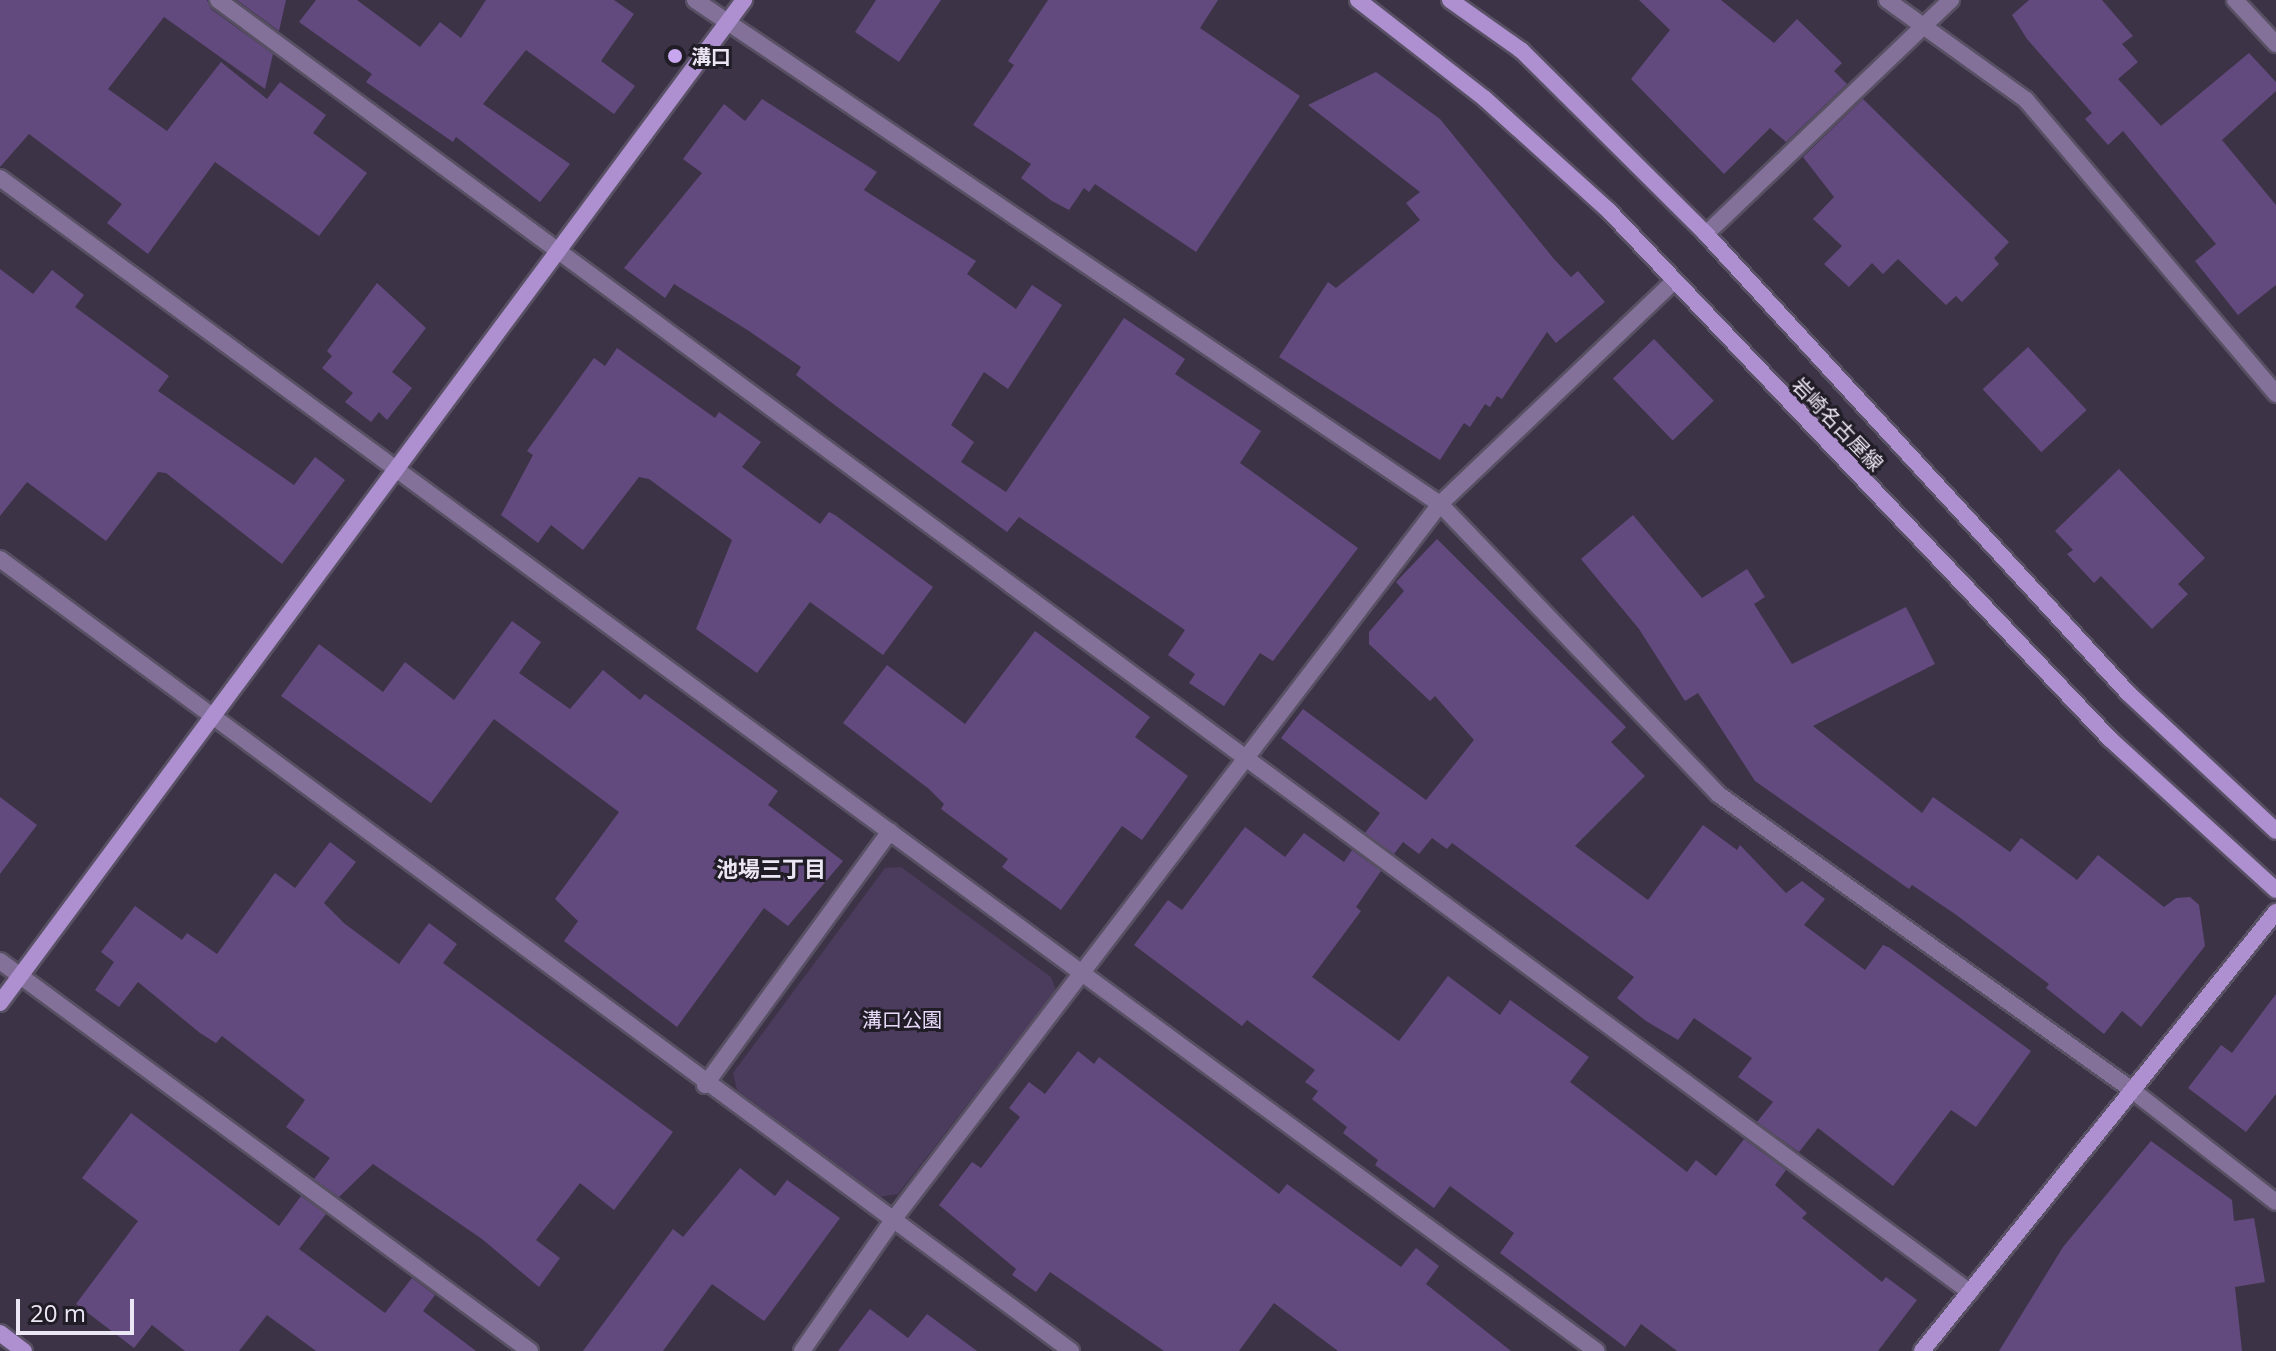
<!DOCTYPE html>
<html>
<head>
<meta charset="utf-8">
<style>
	body { margin:0 }
	#map { position:relative; width:2276px; height:1351px; overflow:hidden; background:#3c3347; font-family:"Open Sans","Noto Sans JP",sans-serif }
	div>[style] { position:absolute }
	[style*='--x'] { left:calc(var(--x)*1px); top:calc(var(--y)*1px); width:calc(var(--w)*1px); rotate:calc(var(--a)*1deg) }
	.green>* { inset:0; background:#4b3b5d }
	.building>* { inset:0; background:#634a7e; transform-origin:0 0 }
	.roads { filter:drop-shadow(2px 0 #585063) drop-shadow(-2px 0 #585063) drop-shadow(0 2px #585063) drop-shadow(0 -2px #585063) }
	.street>* { height:16px; margin:-8px; padding:0 8px; transform-origin:8px; border-radius:8px; background:#83719a }
	.secondary>* { height:16px; margin:-8px; padding:0 8px; transform-origin:8px; border-radius:8px; background:#ae90d1 }
	.dots>* { width:22px; height:22px; translate:-50% -50%; box-sizing:border-box; border:4px solid #211d26; border-radius:50% }
	span { translate:-50% -50%; white-space:nowrap; text-align:center; line-height:1.15; -webkit-text-stroke:6px #211d26; paint-order:stroke }
	.poi-label { font-size:20px; color:#ebe6f3; font-weight:700 }
	.left { translate:0 -50%; text-align:left }
	.street-label { font-size:20px; color:#ebe6f3 }
	.park-label { font-size:20px; color:#e7d9f9 }
	.neighbourhood-label { font-size:22px; color:#ebe6f3; font-weight:700 }
	.scale { position:absolute; left:16px; top:1299px; width:118px; height:36px; box-sizing:border-box; border:4px solid #ebe6f3; border-top:0; padding-left:10px; font-size:24px; line-height:28px; white-space:nowrap; color:#ebe6f3; -webkit-text-stroke:6px #211d26; paint-order:stroke }
</style>
</head>
<body>
<div id="map">
	<div class="green">
		<div style="clip-path:polygon(901px 867px,1051px 977px,1056px 990px,898px 1194px,880px 1197px,737px 1090px,733px 1073px,885px 868px)"></div>
	</div>
	<div class="building">
		<div style="clip-path:polygon(0 0,207px 0,211px 9px,273px 54px,265px 89px,164px 17px,108px 89px,167px 131px,221px 62px,267px 99px,280px 82px,326px 115px,313px 133px,367px 173px,319px 236px,215px 162px,148px 254px,107px 223px,122px 204px,29px 134px,0 167px)"></div>
		<div style="clip-path:polygon(237px 0,286px 0,279px 31px)"></div>
		<div style="clip-path:polygon(316px 0,357px 0,420px 47px,440px 22px,461px 38px,486px 0,614px 0,634px 14px,601px 61px,635px 86px,614px 114px,526px 50px,483px 104px,570px 164px,540px 202px,456px 137px,453px 142px,366px 82px,372px 74px,299px 22px)"></div>
		<div style="clip-path:polygon(876px 0,941px 0,899px 62px,855px 32px)"></div>
		<div style="clip-path:polygon(1048px 0,1218px 0,1200px 28px,1300px 96px,1196px 252px,1095px 184px,1089px 192px,1084px 188px,1069px 210px,1052px 201px,1021px 178px,1031px 164px,973px 125px,1014px 65px,1008px 61px)"></div>
		<div style="clip-path:polygon(1639px 0,1721px 0,1774px 43px,1797px 19px,1842px 63px,1834px 71px,1847px 84px,1786px 142px,1770px 128px,1724px 174px,1631px 79px,1670px 30px)"></div>
		<div style="clip-path:polygon(2029px 0,2102px 0,2133px 36px,2122px 44px,2138px 62px,2118px 79px,2161px 126px,2249px 53px,2276px 82px,2276px 91px,2222px 140px,2276px 205px,2276px 285px,2238px 315px,2195px 261px,2216px 244px,2123px 131px,2108px 145px,2085px 119px,2092px 113px,2027px 39px,2012px 15px)"></div>
		<div style="clip-path:polygon(1376px 72px,1440px 119px,1554px 259px,1571px 277px,1578px 271px,1605px 302px,1556px 343px,1547px 332px,1502px 399px,1497px 396px,1490px 407px,1485px 404px,1470px 427px,1464px 423px,1440px 460px,1279px 357px,1328px 282px,1336px 288px,1420px 220px,1406px 203px,1420px 192px,1308px 105px)"></div>
		<div style="clip-path:polygon(762px 99px,877px 172px,864px 190px,976px 261px,967px 274px,1016px 309px,1032px 285px,1062px 305px,1008px 389px,984px 372px,951px 425px,974px 442px,961px 462px,1006px 492px,1124px 318px,1185px 359px,1175px 374px,1261px 431px,1240px 463px,1358px 548px,1273px 661px,1260px 653px,1224px 706px,1189px 683px,1195px 674px,1168px 655px,1185px 630px,1019px 517px,1007px 532px,836px 406px,796px 375px,801px 367px,749px 331px,674px 284px,665px 298px,624px 268px,702px 173px,683px 159px,724px 104px,745px 121px)"></div>
		<div style="clip-path:polygon(1863px 99px,2009px 242px,1994px 258px,1999px 264px,1962px 302px,1956px 296px,1946px 305px,1898px 259px,1883px 274px,1872px 263px,1849px 287px,1824px 264px,1842px 246px,1813px 219px,1834px 197px,1803px 157px)"></div>
		<div style="clip-path:polygon(0 269px,33px 294px,52px 270px,84px 295px,75px 307px,169px 376px,158px 391px,294px 485px,315px 457px,345px 480px,282px 564px,166px 473px,158px 472px,106px 541px,27px 482px,0 516px)"></div>
		<div style="clip-path:polygon(377px 283px,426px 328px,392px 372px,412px 388px,387px 420px,379px 412px,371px 422px,345px 402px,353px 393px,322px 368px,332px 356px,327px 351px)"></div>
		<div style="left:1654px;top:339px;width:86px;height:57px;rotate:46deg"></div>
		<div style="left:2028px;top:347px;width:86px;height:62px;rotate:47deg"></div>
		<div style="clip-path:polygon(617px 348px,715px 418px,719px 412px,761px 442px,742px 467px,820px 524px,829px 512px,835px 515px,933px 587px,883px 655px,810px 602px,757px 673px,696px 629px,732px 540px,649px 479px,639px 477px,583px 550px,551px 525px,538px 543px,501px 515px,533px 455px,527px 451px,594px 358px,605px 366px)"></div>
		<div style="clip-path:polygon(2119px 469px,2205px 558px,2178px 584px,2188px 594px,2152px 629px,2101px 576px,2094px 583px,2067px 554px,2073px 550px,2055px 531px)"></div>
		<div style="clip-path:polygon(1633px 515px,1702px 598px,1747px 569px,1765px 597px,1754px 604px,1792px 664px,1906px 607px,1935px 664px,1813px 726px,1922px 813px,1933px 797px,2010px 852px,2021px 838px,2077px 880px,2098px 855px,2164px 907px,2176px 898px,2190px 897px,2199px 905px,2205px 946px,2141px 1027px,2122px 1011px,2104px 1034px,2046px 988px,2049px 984px,1955px 914px,1912px 885px,1909px 889px,1755px 781px,1698px 693px,1685px 701px,1639px 629px,1581px 559px)"></div>
		<div style="clip-path:polygon(1437px 539px,1626px 727px,1611px 742px,1645px 776px,1575px 846px,1648px 900px,1703px 825px,1737px 850px,1740px 845px,1786px 893px,1802px 881px,1825px 899px,1804px 925px,1865px 970px,1883px 945px,1890px 948px,2031px 1051px,1976px 1127px,1951px 1110px,1893px 1186px,1818px 1128px,1799px 1152px,1757px 1122px,1773px 1102px,1738px 1077px,1752px 1058px,1694px 1018px,1678px 1040px,1646px 1021px,1617px 998px,1634px 977px,1452px 843px,1447px 849px,1432px 838px,1419px 854px,1403px 842px,1394px 854px,1365px 833px,1380px 813px,1281px 738px,1303px 709px,1426px 800px,1474px 740px,1435px 696px,1430px 701px,1369px 644px,1369px 632px,1404px 591px,1396px 582px)"></div>
		<div style="clip-path:polygon(512px 621px,541px 642px,519px 673px,570px 709px,603px 670px,640px 700px,645px 694px,778px 791px,768px 805px,843px 861px,788px 926px,764px 908px,677px 1027px,564px 941px,578px 921px,555px 899px,619px 812px,494px 719px,431px 803px,281px 696px,319px 644px,383px 692px,405px 662px,454px 700px)"></div>
		<div style="clip-path:polygon(1035px 631px,1150px 717px,1135px 737px,1188px 776px,1142px 840px,1122px 826px,1061px 910px,1002px 867px,1008px 859px,941px 809px,944px 804px,929px 789px,843px 723px,887px 665px,965px 724px)"></div>
		<div style="clip-path:polygon(0 797px,37px 825px,0 874px)"></div>
		<div style="clip-path:polygon(1245px 827px,1285px 857px,1304px 833px,1344px 862px,1352px 850px,1381px 871px,1356px 907px,1361px 911px,1312px 977px,1399px 1041px,1448px 976px,1500px 1015px,1510px 1000px,1589px 1057px,1570px 1082px,1687px 1172px,1696px 1160px,1716px 1176px,1744px 1139px,1786px 1170px,1775px 1185px,1807px 1213px,1802px 1218px,1882px 1282px,1886px 1277px,1917px 1300px,1878px 1351px,1677px 1351px,1641px 1324px,1625px 1347px,1500px 1253px,1514px 1233px,1450px 1186px,1434px 1208px,1375px 1165px,1378px 1160px,1343px 1133px,1347px 1127px,1312px 1099px,1318px 1091px,1305px 1082px,1315px 1070px,1247px 1020px,1242px 1026px,1134px 945px,1168px 900px,1182px 910px)"></div>
		<div style="clip-path:polygon(330px 842px,356px 862px,324px 903px,345px 924px,399px 964px,429px 923px,457px 944px,443px 963px,673px 1132px,614px 1210px,580px 1183px,536px 1240px,560px 1258px,539px 1287px,482px 1239px,373px 1164px,339px 1197px,314px 1179px,330px 1158px,286px 1127px,305px 1100px,222px 1036px,216px 1043px,200px 1033px,138px 982px,119px 1007px,95px 990px,114px 962px,101px 952px,135px 906px,182px 940px,187px 933px,217px 954px,275px 873px,295px 888px)"></div>
		<div style="clip-path:polygon(2276px 994px,2276px 1094px,2246px 1132px,2188px 1088px,2221px 1045px,2232px 1053px)"></div>
		<div style="clip-path:polygon(1078px 1051px,1094px 1064px,1099px 1057px,1279px 1194px,1287px 1184px,1401px 1267px,1416px 1248px,1439px 1266px,1426px 1284px,1511px 1351px,1338px 1351px,1274px 1303px,1239px 1351px,1164px 1351px,1050px 1272px,1036px 1292px,1012px 1275px,1016px 1269px,939px 1205px,972px 1162px,981px 1168px,1020px 1117px,1009px 1108px,1029px 1082px,1045px 1094px)"></div>
		<div style="clip-path:polygon(131px 1113px,279px 1226px,301px 1196px,326px 1214px,299px 1249px,385px 1313px,412px 1278px,435px 1295px,423px 1311px,476px 1351px,316px 1351px,267px 1315px,239px 1351px,185px 1351px,152px 1325px,134px 1348px,76px 1304px,138px 1221px,82px 1178px)"></div>
		<div style="clip-path:polygon(2151px 1141px,2232px 1200px,2234px 1221px,2254px 1218px,2265px 1282px,2235px 1287px,2242px 1351px,1999px 1351px,2063px 1247px)"></div>
		<div style="clip-path:polygon(740px 1168px,775px 1196px,787px 1180px,840px 1218px,768px 1316px,764px 1321px,712px 1284px,663px 1351px,583px 1351px,673px 1229px,683px 1237px)"></div>
		<div style="clip-path:polygon(870px 1309px,908px 1338px,927px 1314px,977px 1351px,838px 1351px)"></div>
	</div>
	<div class="roads">
		<div class="street">
			<div style="--x:218;--y:0;--w:2177;--a:36.41"></div>
			<div style="--x:695;--y:0;--w:899;--a:34.08"></div>
			<div style="--x:1440;--y:504;--w:402;--a:46.2"></div>
			<div style="--x:1718;--y:794;--w:509;--a:35.56"></div>
			<div style="--x:2132;--y:1090;--w:182;--a:37.9"></div>
			<div style="--x:1887;--y:0;--w:171;--a:35.7"></div>
			<div style="--x:2026;--y:100;--w:386;--a:49.6"></div>
			<div style="--x:2235;--y:0;--w:60;--a:47"></div>
			<div style="--x:0;--y:178;--w:1981;--a:36.31"></div>
			<div style="--x:1706;--y:234;--w:339;--a:-43.7"></div>
			<div style="--x:0;--y:559;--w:1332;--a:36.48"></div>
			<div style="--x:0;--y:961;--w:658;--a:36.35"></div>
			<div style="--x:705;--y:1085;--w:314;--a:-53.9"></div>
			<div style="--x:802;--y:1351;--w:160;--a:-55.2"></div>
			<div style="--x:893;--y:1220;--w:901;--a:-52.62"></div>
			<div style="--x:1440;--y:504;--w:323;--a:-43.6"></div>
		</div>
		<div class="secondary">
			<div style="--x:1358;--y:0;--w:160;--a:37.9"></div>
			<div style="--x:1484;--y:98;--w:169;--a:42.1"></div>
			<div style="--x:1609;--y:211;--w:728;--a:46.5"></div>
			<div style="--x:2110;--y:739;--w:224;--a:42.3"></div>
			<div style="--x:1450;--y:0;--w:88;--a:35.3"></div>
			<div style="--x:1522;--y:51;--w:260;--a:44.8"></div>
			<div style="--x:1706;--y:234;--w:624;--a:47.4"></div>
			<div style="--x:2128;--y:693;--w:202;--a:43"></div>
			<div style="--x:0;--y:1003;--w:1249;--a:-53.43"></div>
			<div style="--x:0;--y:1333;--w:30;--a:37"></div>
			<div style="--x:1922;--y:1351;--w:564;--a:-51.12"></div>
		</div>
	</div>
	<div class="dots">
		<div style="left:675px;top:56px;background:#c8a6ef"></div>
	</div>
	<div class="poi-label">
		<span class="left" style="left:691px;top:56px">溝口</span>
	</div>
	<div class="street-label">
		<span style="left:1838px;top:424px;rotate:46deg">岩崎名古屋線</span>
	</div>
	<div class="park-label">
		<span style="left:902px;top:1019px">溝口公園</span>
	</div>
	<div class="neighbourhood-label">
		<span style="left:771px;top:869px">池場三丁目</span>
	</div>
	<div class="scale">20 m</div>
</div>
</body>
</html>
